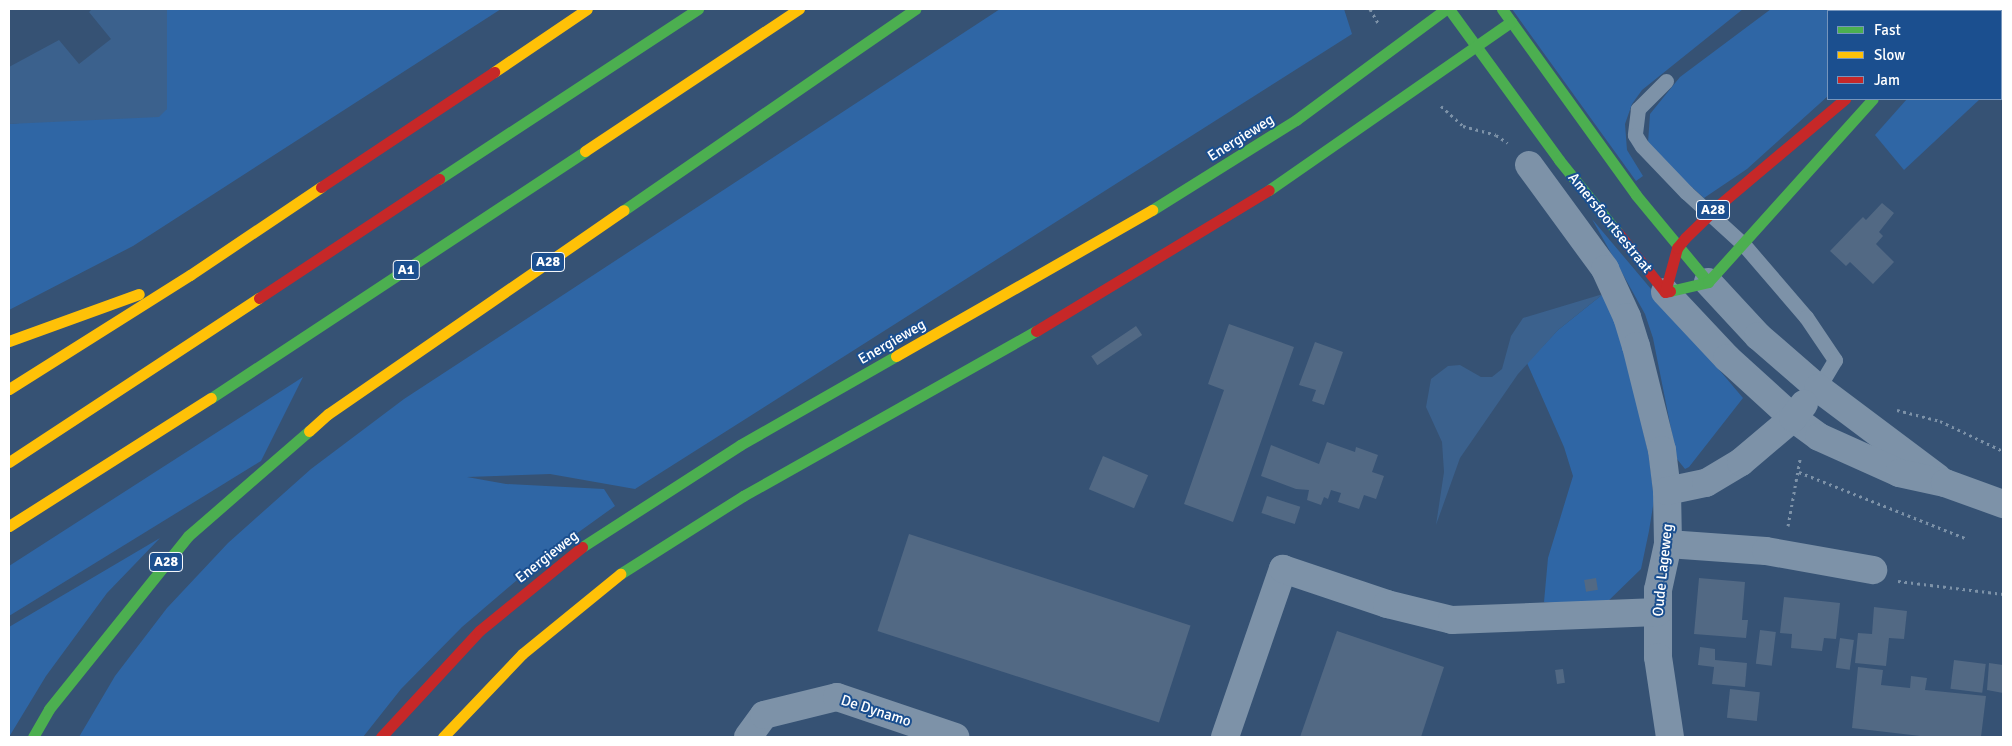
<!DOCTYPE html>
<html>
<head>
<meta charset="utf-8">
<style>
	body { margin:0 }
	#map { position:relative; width:2012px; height:746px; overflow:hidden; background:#365274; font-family:Signika,sans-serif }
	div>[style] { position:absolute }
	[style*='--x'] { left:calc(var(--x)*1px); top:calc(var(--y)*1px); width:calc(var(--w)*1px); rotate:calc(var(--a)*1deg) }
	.green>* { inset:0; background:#2f66a5 }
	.water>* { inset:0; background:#3b618d }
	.building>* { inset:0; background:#526984; transform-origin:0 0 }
	.path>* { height:3px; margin-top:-1.5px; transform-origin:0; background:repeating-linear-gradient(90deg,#7d92a8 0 2.5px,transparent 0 6.5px) }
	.lane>* { height:15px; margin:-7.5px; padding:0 7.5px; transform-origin:7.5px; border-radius:7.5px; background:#7d92a8 }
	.street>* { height:28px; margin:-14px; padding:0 14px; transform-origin:14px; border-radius:14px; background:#7d92a8 }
	.fast>* { height:11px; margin:-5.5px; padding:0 5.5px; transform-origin:5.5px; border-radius:5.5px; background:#4caf50 }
	.slow>* { height:11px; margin:-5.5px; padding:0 5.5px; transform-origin:5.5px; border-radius:5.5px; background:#ffc107 }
	.jam>* { height:11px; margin:-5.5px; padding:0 5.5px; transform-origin:5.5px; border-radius:5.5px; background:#c62828 }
	span { translate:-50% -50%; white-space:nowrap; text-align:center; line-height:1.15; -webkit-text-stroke:4px #1b4f8f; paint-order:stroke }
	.shield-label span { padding:1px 4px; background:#1b4f8f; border:1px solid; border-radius:4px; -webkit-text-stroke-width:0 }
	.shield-label { font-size:14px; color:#fff; font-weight:700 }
	.street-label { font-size:15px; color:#fff }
	.frame { position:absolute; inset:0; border:10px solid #fff; pointer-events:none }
	.legend { position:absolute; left:1827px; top:10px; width:175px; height:90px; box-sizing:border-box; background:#1b4f8f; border:1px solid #7695bc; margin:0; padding:6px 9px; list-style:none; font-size:15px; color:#fff }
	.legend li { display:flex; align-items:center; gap:10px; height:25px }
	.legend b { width:25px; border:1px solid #7695bc }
</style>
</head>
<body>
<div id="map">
	<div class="green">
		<div style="clip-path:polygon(167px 9px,501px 9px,133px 246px,9px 310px,9px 124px,167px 109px)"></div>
		<div style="clip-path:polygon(1000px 9px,1344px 9px,1352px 34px,635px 489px,550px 474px,467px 477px,506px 484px,604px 489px,615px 506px,544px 557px,462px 627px,401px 689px,363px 737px,79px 737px,115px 676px,167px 608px,228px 543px,311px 469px,404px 399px)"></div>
		<div style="clip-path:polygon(1512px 9px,1743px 9px,1642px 90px,1632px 104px,1625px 124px,1627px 150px,1643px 176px,1636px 181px)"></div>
		<div style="clip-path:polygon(1771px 9px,1918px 9px,1828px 11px,1828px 96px,1747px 169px,1704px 198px,1657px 156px,1648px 143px,1650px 114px,1680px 77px)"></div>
		<div style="clip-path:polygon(1907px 99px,1980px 99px,1904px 170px,1875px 135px)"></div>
		<div style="clip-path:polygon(1592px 219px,1743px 398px,1689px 467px,1685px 469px,1677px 459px,1653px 338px,1645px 314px)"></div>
		<div style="clip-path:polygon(1603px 294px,1618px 321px,1649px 456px,1654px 500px,1649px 531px,1641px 569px,1602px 607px,1544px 602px,1548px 558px,1573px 476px,1564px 447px,1527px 363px,1558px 330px)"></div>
		<div style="clip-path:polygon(303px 377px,261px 461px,9px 616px,9px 566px)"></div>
		<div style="clip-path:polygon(160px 538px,107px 593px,46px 676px,9px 737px,9px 627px)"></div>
	</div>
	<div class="water">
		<div style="clip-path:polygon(92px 9px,167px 9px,167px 109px,159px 117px,9px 124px,9px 67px,59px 40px,79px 64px,111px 39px,89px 12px)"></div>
		<div style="clip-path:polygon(1603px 294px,1558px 330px,1518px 374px,1460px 458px,1436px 525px,1444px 472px,1442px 442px,1426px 407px,1431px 379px,1448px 366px,1460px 365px,1481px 377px,1492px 377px,1502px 369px,1511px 336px,1523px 318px)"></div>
	</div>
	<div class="building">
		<div style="clip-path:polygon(1882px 203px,1894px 213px,1879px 232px,1883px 236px,1876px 244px,1894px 262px,1873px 284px,1850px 262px,1846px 266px,1830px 251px,1855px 225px,1863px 217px,1866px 220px)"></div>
		<div style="clip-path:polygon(1229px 324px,1294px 347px,1233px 522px,1184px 504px,1224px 390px,1208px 384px)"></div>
		<div style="left:1136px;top:326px;width:11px;height:54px;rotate:56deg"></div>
		<div style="clip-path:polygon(1315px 342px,1343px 352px,1324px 405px,1312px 401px,1316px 390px,1299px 385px)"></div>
		<div style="clip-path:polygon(1327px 442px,1355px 452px,1356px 447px,1378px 455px,1372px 472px,1384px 476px,1376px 499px,1364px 495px,1359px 509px,1338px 502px,1341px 493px,1331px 490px,1328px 499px,1324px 497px,1321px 505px,1307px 500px,1309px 490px,1296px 489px,1261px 476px,1271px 445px,1319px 464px)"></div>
		<div style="left:1103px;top:456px;width:49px;height:36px;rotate:23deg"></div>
		<div style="left:1267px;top:496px;width:35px;height:18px;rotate:18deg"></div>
		<div style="left:909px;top:534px;width:296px;height:102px;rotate:18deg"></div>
		<div style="left:1596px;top:578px;width:12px;height:12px;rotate:81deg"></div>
		<div style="clip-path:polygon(1699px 578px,1745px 582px,1742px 620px,1748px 620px,1746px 638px,1694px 634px)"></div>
		<div style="clip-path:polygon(1784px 597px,1840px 603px,1836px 639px,1824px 638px,1822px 651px,1791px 648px,1792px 634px,1780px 633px)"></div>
		<div style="clip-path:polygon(1874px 607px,1907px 611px,1904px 639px,1889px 638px,1886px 666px,1855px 663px,1858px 633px,1872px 634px)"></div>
		<div style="left:1760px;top:630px;width:16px;height:34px;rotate:7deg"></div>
		<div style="clip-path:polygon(1337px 631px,1444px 667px,1421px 737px,1300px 737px)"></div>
		<div style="left:1840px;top:638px;width:14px;height:30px;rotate:8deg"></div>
		<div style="clip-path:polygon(1700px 647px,1715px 649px,1715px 660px,1747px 663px,1745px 687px,1712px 684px,1714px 667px,1698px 665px)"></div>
		<div style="left:1954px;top:660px;width:32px;height:29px;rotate:7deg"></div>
		<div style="clip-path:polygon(1989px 663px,2003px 665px,2003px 693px,1987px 690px)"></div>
		<div style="clip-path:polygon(1858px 667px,1883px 670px,1881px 685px,1910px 688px,1911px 676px,1927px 678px,1925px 690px,1986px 696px,1981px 737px,1929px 737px,1852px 728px)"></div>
		<div style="left:1563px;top:669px;width:14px;height:8px;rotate:82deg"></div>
		<div style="left:1730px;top:689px;width:30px;height:29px;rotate:6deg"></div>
	</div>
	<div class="path">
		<div style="--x:1370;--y:9;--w:16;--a:60"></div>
		<div style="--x:1441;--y:106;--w:30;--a:42"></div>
		<div style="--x:1463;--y:126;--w:34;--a:15"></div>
		<div style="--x:1496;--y:135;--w:14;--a:34"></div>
		<div style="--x:1897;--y:410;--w:44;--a:14.3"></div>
		<div style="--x:1940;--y:421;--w:70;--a:25.5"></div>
		<div style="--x:1799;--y:472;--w:179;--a:21.7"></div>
		<div style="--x:1788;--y:526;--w:68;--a:-79.8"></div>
		<div style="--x:1898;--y:581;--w:106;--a:7.1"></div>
	</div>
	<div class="lane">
		<div style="--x:1666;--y:81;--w:40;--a:135"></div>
		<div style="--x:1638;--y:109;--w:26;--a:97"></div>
		<div style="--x:1635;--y:135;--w:13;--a:58"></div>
		<div style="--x:1642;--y:146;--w:64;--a:46.3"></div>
		<div style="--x:1686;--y:192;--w:79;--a:42.4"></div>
		<div style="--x:1744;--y:245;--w:95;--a:49.3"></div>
		<div style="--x:1806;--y:317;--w:52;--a:56"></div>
		<div style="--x:1835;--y:360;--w:33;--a:121"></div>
	</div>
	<div class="street">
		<div style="--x:1529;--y:165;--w:129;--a:53.8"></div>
		<div style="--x:1605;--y:269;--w:53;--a:65.4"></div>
		<div style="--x:1627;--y:317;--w:30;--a:73"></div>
		<div style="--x:1636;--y:346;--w:107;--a:76"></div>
		<div style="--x:1662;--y:450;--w:41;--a:83"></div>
		<div style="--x:1667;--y:491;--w:53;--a:88.9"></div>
		<div style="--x:1668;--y:544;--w:47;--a:102.3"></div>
		<div style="--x:1658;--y:590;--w:67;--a:90"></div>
		<div style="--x:1658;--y:657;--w:81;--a:81.5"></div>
		<div style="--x:1708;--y:282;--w:74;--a:47.2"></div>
		<div style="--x:1758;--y:336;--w:79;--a:40.9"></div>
		<div style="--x:1818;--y:388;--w:150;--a:36.9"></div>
		<div style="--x:1665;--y:292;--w:91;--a:46.8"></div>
		<div style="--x:1727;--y:358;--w:89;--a:42.3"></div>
		<div style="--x:1793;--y:418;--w:32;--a:36"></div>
		<div style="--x:1819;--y:437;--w:88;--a:24.2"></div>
		<div style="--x:1899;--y:473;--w:47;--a:12.3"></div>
		<div style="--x:1945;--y:483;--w:62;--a:19.9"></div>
		<div style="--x:1667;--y:491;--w:40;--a:-12"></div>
		<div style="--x:1706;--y:483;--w:41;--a:-31"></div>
		<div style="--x:1741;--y:462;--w:68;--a:-40.2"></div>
		<div style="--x:1793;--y:418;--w:18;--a:-52"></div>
		<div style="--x:1668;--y:544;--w:98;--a:4.1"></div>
		<div style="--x:1766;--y:551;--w:109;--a:10.1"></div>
		<div style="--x:748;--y:737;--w:27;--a:-54"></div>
		<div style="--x:764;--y:715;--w:75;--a:-13.9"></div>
		<div style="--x:837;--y:697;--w:125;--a:18.7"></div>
		<div style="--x:1225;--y:737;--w:178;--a:-71"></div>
		<div style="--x:1283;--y:569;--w:110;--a:18.6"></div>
		<div style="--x:1387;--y:604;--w:67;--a:13.8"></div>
		<div style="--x:1452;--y:620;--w:206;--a:-2.2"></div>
	</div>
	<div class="fast">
		<div style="--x:1449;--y:9;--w:187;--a:53.9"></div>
		<div style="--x:1559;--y:160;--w:94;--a:51.1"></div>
		<div style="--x:1502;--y:9;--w:229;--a:54.2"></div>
		<div style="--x:1636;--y:195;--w:113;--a:50.4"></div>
		<div style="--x:1957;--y:11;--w:3;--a:-45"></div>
		<div style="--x:439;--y:179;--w:310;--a:-33.3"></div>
		<div style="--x:1269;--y:190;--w:295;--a:-34.8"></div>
		<div style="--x:624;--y:210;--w:354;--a:-34.6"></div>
		<div style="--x:1152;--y:210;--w:170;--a:-32"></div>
		<div style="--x:1296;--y:120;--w:187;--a:-36.5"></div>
		<div style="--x:1670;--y:291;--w:39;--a:-13"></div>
		<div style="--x:1708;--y:282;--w:246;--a:-48"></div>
		<div style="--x:211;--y:398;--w:448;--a:-33.4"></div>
		<div style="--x:582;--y:547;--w:188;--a:-32.8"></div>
		<div style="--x:740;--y:445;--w:180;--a:-29.7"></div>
		<div style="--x:620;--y:574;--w:146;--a:-32.4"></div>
		<div style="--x:743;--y:496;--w:336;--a:-29.4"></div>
		<div style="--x:33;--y:737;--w:32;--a:-60"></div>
		<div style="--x:49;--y:709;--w:222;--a:-51.2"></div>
		<div style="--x:188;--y:536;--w:160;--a:-41"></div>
	</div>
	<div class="slow">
		<div style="--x:494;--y:72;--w:112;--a:-34.1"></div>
		<div style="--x:585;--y:151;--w:257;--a:-33.6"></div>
		<div style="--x:9;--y:341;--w:138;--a:-19.9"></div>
		<div style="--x:896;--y:356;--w:295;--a:-29.7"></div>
		<div style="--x:9;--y:389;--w:214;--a:-32.2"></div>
		<div style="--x:190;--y:275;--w:158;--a:-33.9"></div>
		<div style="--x:309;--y:431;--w:25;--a:-42"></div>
		<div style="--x:328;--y:414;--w:359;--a:-34.6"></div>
		<div style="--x:9;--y:462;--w:299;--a:-33.3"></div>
		<div style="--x:9;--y:526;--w:239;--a:-32.4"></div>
		<div style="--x:443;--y:737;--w:115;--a:-46.4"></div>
		<div style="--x:522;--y:654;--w:127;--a:-39.2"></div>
	</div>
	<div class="jam">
		<div style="--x:1935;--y:11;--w:4;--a:-34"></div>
		<div style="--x:321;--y:187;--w:208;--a:-33.6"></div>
		<div style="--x:1618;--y:233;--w:75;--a:51.5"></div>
		<div style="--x:1670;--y:291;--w:5;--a:169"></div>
		<div style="--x:1665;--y:292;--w:46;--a:-74.7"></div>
		<div style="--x:1677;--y:248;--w:13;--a:-51"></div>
		<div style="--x:1685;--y:238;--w:47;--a:-44.1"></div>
		<div style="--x:1719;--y:205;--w:165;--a:-40.1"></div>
		<div style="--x:259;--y:298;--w:216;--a:-33.5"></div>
		<div style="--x:1036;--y:331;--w:272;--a:-31.2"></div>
		<div style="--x:381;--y:737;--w:144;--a:-47.2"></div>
		<div style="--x:479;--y:631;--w:133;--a:-39.2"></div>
	</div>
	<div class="shield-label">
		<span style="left:1713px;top:210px">A28</span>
		<span style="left:548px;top:262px">A28</span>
		<span style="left:406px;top:270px">A1</span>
		<span style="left:166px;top:562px">A28</span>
	</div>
	<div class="street-label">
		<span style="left:1241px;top:138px;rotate:-32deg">Energieweg</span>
		<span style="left:1610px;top:223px;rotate:51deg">Amersfoortsestraat</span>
		<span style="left:892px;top:342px;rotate:-30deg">Energieweg</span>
		<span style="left:547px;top:557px;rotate:-38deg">Energieweg</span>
		<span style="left:1663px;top:570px;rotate:-84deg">Oude Lageweg</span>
		<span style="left:876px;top:711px;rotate:18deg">De Dynamo</span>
	</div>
	<div class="frame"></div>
	<ul class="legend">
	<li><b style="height:6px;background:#4caf50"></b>Fast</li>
	<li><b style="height:6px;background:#ffc107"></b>Slow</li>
	<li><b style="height:6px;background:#c62828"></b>Jam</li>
	</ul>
</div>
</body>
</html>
